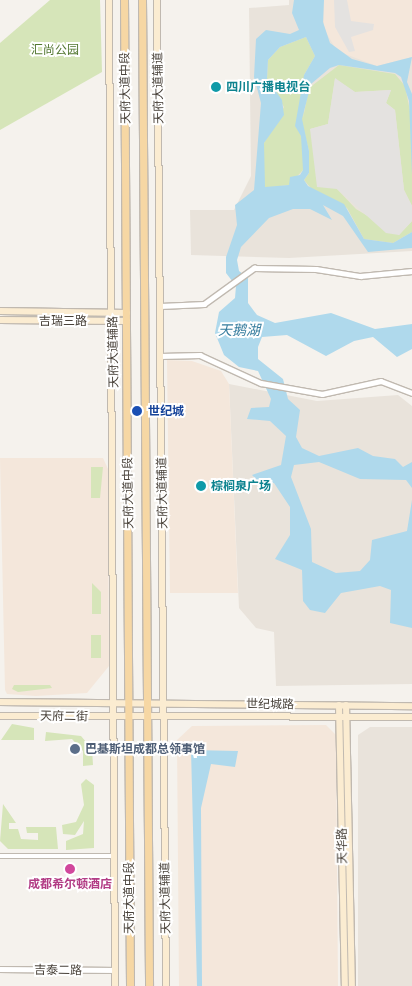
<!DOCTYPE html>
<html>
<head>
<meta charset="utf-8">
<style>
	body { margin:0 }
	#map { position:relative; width:412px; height:986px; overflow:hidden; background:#f5f2ed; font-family:"Noto Sans","Noto Sans SC",sans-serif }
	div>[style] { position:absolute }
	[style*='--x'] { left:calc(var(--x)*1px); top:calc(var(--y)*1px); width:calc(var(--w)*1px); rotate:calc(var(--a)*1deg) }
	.residential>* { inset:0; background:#e9e3db }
	.commercial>* { inset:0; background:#f4e7db }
	.green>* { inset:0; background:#d6e5b9; transform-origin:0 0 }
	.parking>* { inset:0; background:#e4e2e0 }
	.water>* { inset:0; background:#afd9ec }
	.roads { filter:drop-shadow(1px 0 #c0b9b0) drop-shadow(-1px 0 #c0b9b0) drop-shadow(0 1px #c0b9b0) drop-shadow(0 -1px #c0b9b0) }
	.street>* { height:4.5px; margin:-2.25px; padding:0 2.25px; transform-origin:2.25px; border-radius:2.25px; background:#fff }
	.secondary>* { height:6px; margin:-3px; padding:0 3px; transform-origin:3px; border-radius:3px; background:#fbecd1 }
	.primary>* { height:7px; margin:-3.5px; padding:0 3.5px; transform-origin:3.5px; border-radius:3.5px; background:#f6d7a4 }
	.dots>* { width:14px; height:14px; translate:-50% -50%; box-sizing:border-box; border:2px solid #fff; border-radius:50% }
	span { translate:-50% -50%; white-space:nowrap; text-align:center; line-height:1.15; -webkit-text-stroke:4px #fff; paint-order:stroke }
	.park-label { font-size:12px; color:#537731 }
	.culture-label { font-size:12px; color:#0d838f; font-weight:700 }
	.left { translate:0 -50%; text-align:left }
	.street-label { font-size:12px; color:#49423a }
	.transit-label { font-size:12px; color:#164399; font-weight:700 }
	.service-label { font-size:12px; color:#4e5e75; font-weight:700 }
	.hotel-label { font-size:12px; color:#b23c85; font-weight:700 }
	.water-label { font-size:14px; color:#377d9e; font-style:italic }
</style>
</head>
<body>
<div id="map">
	<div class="residential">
		<div style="clip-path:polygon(289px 0,412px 0,412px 251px,289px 258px,191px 255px,190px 210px,234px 210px,251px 176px,249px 8px,289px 5px)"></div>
		<div style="clip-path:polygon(229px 384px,317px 401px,398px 395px,412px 406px,412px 684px,276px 686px,274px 632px,256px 628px,239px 608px)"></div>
		<div style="clip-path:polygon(370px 727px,412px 727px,412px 986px,358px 986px,358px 735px)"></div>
	</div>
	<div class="commercial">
		<div style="clip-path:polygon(324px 0,412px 0,412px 57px,377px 66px,337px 51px,324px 29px)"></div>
		<div style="clip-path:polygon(167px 360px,192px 361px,221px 371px,229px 384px,238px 593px,170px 593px)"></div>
		<div style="clip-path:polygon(0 458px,103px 458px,108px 469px,109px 666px,87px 693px,36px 696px,7px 694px,5px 690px)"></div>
		<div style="clip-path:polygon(326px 725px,336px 735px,338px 986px,179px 986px,177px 740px,192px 726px)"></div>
	</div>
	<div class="green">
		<div style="clip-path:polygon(50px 0,100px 0,102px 72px,0 130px,0 43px)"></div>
		<div style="clip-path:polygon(306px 37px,315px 56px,304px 75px,303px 170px,289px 185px,264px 188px,264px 143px,284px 107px,267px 79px,268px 60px,280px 47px)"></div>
		<div style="clip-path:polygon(339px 65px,395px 74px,405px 86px,412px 121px,412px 206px,404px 190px,395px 110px,386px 103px,391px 90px,355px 92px,335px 79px,328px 124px,310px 129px,337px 189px,356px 209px,399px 235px,412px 221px,412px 232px,393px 243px,364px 239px,347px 208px,315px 193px,304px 180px,309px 173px,309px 151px,302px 123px,309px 88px)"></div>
		<div style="clip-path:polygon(91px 467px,103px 467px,100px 498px,91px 498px)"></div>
		<div style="clip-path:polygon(92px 583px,101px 592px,101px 614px,92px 614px)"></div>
		<div style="left:91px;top:635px;width:10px;height:23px"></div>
		<div style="clip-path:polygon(14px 685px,50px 685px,52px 688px,18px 692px,12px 689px)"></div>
		<div style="clip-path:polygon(12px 724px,34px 728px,34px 740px,1px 740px)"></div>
		<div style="clip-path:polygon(46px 732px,81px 736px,92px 749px,93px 765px,83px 766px,83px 751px,72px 739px,45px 741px)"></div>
		<div style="clip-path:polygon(86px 779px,94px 785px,94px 848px,66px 850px,66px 841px,83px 834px,84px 821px,75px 835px,63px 834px,62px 825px,76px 822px,84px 805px,81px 784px)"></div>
		<div style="clip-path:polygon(3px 804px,16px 823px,9px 823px,9px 829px,18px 829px,21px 839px,38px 840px,38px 833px,27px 833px,26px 827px,56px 827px,58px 849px,8px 849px,0 841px)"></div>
	</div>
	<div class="parking">
		<div style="clip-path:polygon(334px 0,347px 0,351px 21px,374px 24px,373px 30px,351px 37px,355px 51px,349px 52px,335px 27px)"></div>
		<div style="clip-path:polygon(335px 78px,355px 92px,391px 90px,386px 103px,395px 110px,404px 190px,412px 206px,412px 221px,399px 235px,386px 233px,337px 189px,317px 187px,310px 129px,328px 124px)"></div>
	</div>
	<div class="water">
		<div style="clip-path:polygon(evenodd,294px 0,324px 0,323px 22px,330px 43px,352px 59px,377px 66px,412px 57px,407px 82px,412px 94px,412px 175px,409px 101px,401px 77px,395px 73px,339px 65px,330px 68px,311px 84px,302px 119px,309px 151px,309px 173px,304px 180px,308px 186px,344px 204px,364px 239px,393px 243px,412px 232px,412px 248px,368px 252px,343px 216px,323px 205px,332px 220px,310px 209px,293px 209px,269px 218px,241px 247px,237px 260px,239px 271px,248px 278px,248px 303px,257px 315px,275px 323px,331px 313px,375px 329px,412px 324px,412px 349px,397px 357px,373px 337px,354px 341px,326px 356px,287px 335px,262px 337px,258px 347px,258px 359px,283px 379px,288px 399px,300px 410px,296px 437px,302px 448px,319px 456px,358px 448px,373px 456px,395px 459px,403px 467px,412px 462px,412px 488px,406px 480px,360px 479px,319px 462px,294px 465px,291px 477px,311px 529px,312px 562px,336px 573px,360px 571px,370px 560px,372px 540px,407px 531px,412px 500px,412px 628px,390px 623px,391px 590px,380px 586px,341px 593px,325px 613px,310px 610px,303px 601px,302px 570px,275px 559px,290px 535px,290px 507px,274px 483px,259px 482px,252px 475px,281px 465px,286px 436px,270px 421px,247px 419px,251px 408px,269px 407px,271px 399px,258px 371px,239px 367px,224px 355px,215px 333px,219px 312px,235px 298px,236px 286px,226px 273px,226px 257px,237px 225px,235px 205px,254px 190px,261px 103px,254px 77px,256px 39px,266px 30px,290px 34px,299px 30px,292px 13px,294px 0,306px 37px,315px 56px,304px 75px,295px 126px,301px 136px,303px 170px,300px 175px,290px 177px,289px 185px,265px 187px,264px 143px,284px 115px,282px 100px,267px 79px,268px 60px,280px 47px,306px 37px)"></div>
		<div style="clip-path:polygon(191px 750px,238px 751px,235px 767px,211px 764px,201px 808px,202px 986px,197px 986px)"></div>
	</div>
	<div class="roads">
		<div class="street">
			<div style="--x:160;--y:306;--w:44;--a:-2.6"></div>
			<div style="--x:204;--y:304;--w:62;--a:-35.8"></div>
			<div style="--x:254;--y:268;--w:62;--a:0.9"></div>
			<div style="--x:316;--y:269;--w:45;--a:9"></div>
			<div style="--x:360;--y:276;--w:52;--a:-5.5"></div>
			<div style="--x:160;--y:356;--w:40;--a:-1.4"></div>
			<div style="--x:200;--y:355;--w:67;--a:24.7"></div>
			<div style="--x:261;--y:383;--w:62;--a:10.2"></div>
			<div style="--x:322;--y:394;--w:60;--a:-12.4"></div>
			<div style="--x:381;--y:381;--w:33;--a:21"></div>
			<div style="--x:0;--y:856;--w:114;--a:0"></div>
			<div style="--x:0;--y:969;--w:115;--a:0.5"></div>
		</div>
		<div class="secondary">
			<div style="--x:109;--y:0;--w:986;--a:89.65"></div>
			<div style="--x:157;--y:0;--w:986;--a:89.48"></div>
			<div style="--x:0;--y:311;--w:127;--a:0.9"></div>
			<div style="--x:0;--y:320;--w:127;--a:0.5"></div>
			<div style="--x:0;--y:702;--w:412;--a:0.6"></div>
			<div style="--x:339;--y:705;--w:281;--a:88.8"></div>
			<div style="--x:346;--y:705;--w:281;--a:88.8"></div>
			<div style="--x:0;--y:716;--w:412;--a:0.1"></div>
		</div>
		<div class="primary">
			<div style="--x:124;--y:0;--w:986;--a:89.65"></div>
			<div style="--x:142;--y:0;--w:986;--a:89.59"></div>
		</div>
	</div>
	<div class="dots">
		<div style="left:216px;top:87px;background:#0f9aa8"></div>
		<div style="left:137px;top:411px;background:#1a4fb4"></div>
		<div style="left:201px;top:486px;background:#0f9aa8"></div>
		<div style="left:75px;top:749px;background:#5c6f8a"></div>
		<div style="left:70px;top:869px;background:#d1479c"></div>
	</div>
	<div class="park-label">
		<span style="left:55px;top:50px">汇尚公园</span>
	</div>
	<div class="culture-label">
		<span class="left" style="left:226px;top:87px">四川广播电视台</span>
		<span class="left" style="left:211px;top:486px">棕榈泉广场</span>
	</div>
	<div class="street-label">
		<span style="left:125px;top:88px;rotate:-91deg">天府大道中段</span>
		<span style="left:158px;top:88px;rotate:-91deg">天府大道辅道</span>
		<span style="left:63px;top:321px">吉瑞三路</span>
		<span style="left:113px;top:352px;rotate:-91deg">天府大道辅路</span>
		<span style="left:128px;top:493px;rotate:-91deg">天府大道中段</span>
		<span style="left:162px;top:493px;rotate:-91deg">天府大道辅道</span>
		<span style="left:270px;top:704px;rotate:1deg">世纪城路</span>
		<span style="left:64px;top:716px;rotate:1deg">天府二街</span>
		<span style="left:342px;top:846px;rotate:-91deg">天华路</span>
		<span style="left:129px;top:898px;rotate:-90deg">天府大道中段</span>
		<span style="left:165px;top:898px;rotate:-91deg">天府大道辅道</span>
		<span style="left:58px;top:970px;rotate:1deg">吉泰二路</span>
	</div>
	<div class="transit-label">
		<span class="left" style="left:148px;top:411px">世纪城</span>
	</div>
	<div class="service-label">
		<span class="left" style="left:85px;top:749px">巴基斯坦成都总领事馆</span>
	</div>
	<div class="hotel-label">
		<span style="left:70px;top:884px">成都希尔顿酒店</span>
	</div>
	<div class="water-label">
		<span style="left:239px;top:330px">天鹅湖</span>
	</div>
</div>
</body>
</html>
